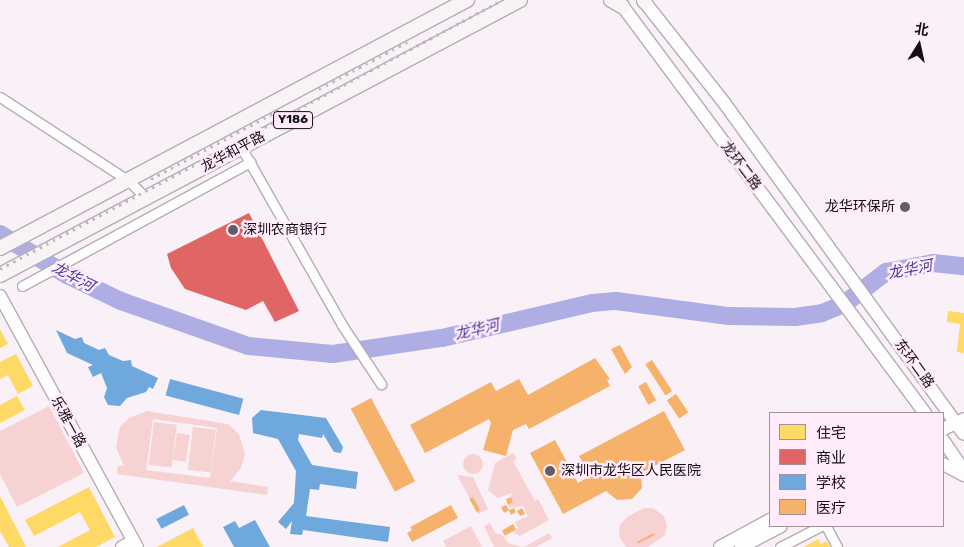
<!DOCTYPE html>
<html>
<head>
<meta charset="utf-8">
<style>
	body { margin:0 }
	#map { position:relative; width:964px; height:547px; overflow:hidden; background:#faf0f8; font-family:Rubik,"Noto Sans SC",sans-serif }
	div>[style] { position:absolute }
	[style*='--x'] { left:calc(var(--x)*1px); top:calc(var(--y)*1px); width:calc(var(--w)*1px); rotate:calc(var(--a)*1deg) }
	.green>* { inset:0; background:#f7d2d2; transform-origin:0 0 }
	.round { border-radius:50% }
	.homes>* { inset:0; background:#ffd966 }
	.shops>* { inset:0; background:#e06666 }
	.schools>* { inset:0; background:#6fa8dc; transform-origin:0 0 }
	.health>* { inset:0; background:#f6b26b; transform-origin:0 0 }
	.river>* { height:18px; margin:-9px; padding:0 9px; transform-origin:9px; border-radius:9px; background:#aeaee5 }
	.roads { filter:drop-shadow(1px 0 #b5adb3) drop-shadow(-1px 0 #b5adb3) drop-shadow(0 1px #b5adb3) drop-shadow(0 -1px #b5adb3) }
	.street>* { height:9px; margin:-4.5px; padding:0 4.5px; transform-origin:4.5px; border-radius:4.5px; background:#fefdfe }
	.secondary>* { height:12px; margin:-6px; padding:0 6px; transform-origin:6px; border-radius:6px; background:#fefdfe }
	.primary>* { height:14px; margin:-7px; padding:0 7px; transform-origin:7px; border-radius:7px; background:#f8f3f5 }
	.rail>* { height:3px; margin-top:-1.5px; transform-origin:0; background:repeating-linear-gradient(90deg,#bdbabc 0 2.5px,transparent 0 7.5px) }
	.dots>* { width:14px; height:14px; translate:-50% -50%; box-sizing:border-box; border:2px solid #ffebfa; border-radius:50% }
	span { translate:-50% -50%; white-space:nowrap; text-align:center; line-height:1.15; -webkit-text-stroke:5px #ffebfa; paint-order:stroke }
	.shield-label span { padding:1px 4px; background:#ffebfa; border:1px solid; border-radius:4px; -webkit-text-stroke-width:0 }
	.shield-label { font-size:12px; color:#150e14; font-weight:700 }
	.street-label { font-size:14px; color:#150e14 }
	.poi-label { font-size:14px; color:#150e14 }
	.right { translate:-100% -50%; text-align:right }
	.left { translate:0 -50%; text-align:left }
	.water-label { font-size:15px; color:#433c96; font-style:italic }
	.legend { position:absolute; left:769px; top:412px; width:175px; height:115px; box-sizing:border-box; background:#ffebfa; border:1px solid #a1939e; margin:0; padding:6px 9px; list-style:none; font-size:15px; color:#150e14 }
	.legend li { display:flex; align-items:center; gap:10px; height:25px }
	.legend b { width:25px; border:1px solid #a1939e }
	.north { position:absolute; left:894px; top:20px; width:50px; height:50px; -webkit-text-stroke:4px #ffebfa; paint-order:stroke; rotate:10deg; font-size:14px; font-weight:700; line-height:20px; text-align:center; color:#150e14 }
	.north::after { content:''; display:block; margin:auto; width:18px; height:22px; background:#150e14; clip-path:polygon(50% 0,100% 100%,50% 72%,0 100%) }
</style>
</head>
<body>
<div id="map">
	<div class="green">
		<div style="clip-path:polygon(49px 406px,84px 473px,17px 507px,0 474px,0 431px)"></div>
		<div style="clip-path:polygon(evenodd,147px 411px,228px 424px,239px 434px,245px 454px,241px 468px,230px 481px,268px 487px,267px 495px,117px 474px,118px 466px,124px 466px,116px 447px,120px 427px,129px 418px,147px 411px,153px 419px,217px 428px,210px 478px,146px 470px,153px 419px)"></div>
		<div style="left:154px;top:422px;width:23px;height:43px;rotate:7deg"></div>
		<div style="left:193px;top:427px;width:23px;height:43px;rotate:7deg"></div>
		<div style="left:177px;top:433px;width:13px;height:27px;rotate:9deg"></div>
		<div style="clip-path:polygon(514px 453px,517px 459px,513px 461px,535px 501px,538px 499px,549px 520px,520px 536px,512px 532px,518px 528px,515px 522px,528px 516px,523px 506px,508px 508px,512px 493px,498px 498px,488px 490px,495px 463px)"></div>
		<div class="round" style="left:463px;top:454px;width:20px;height:20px"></div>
		<div style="clip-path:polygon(457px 475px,473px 477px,488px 509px,478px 514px)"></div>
		<div style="clip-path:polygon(644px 508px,653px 508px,664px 516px,667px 526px,665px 535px,648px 547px,626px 547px,619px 536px,620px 525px,627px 517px)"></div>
		<div style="clip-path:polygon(490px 523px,495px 533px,502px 535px,508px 543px,522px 547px,494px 547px,484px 526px)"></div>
		<div style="clip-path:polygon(471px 526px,482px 547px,446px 547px,443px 541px)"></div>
		<div style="clip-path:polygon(549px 533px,552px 538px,536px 547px,524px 547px)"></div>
	</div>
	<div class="homes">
		<div style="clip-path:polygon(948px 311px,964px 313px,964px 353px,957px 352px,960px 324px,947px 322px)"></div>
		<div style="clip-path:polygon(0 329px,8px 344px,0 348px)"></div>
		<div style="clip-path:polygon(16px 354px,33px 386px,18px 394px,8px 375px,0 379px,0 362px)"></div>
		<div style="clip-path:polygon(17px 396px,25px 410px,0 423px,0 405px)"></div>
		<div style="clip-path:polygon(89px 487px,115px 537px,96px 547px,58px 547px,90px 530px,80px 512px,34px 536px,25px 520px)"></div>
		<div style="clip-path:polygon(0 496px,26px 547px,9px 547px,0 531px)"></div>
		<div style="clip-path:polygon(193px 528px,203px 547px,157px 547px)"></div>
		<div style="clip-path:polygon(818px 539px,821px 544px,826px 541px,830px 547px,804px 547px)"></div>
	</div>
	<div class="shops">
		<div style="clip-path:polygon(249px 213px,299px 311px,275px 322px,263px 301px,246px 310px,185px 289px,171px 268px,167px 254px)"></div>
	</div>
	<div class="schools">
		<div style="clip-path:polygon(56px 330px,75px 339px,82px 337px,84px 343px,99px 350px,105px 348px,109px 355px,123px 361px,131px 360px,132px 366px,158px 378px,153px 389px,149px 387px,146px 392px,127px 398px,120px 406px,108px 405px,104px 397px,107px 388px,101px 373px,93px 377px,88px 367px,93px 365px,67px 353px)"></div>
		<div style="left:170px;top:379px;width:76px;height:17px;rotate:15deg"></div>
		<div style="clip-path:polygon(261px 410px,326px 418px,343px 447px,341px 453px,334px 452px,323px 434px,322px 438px,299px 434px,298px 440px,312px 465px,358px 472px,356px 489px,320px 484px,319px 490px,310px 489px,306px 516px,390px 527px,388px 542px,303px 530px,302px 535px,290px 534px,292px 521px,286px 529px,278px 522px,294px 503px,296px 471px,278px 439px,253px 433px,252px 418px)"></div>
		<div style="left:184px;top:505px;width:11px;height:31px;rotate:63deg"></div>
		<div style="clip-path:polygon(255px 520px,270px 547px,234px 547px,223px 527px,235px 521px,239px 528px)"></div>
	</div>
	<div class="health">
		<div style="clip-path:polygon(620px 345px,632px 367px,625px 374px,611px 349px)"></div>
		<div style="clip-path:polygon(595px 358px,610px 379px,607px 380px,610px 386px,529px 429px,526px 424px,513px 430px,506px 456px,483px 450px,491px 423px,489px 419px,425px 453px,410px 425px,491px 382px,496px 391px,519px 379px,528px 395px)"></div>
		<div style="left:652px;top:360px;width:37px;height:8px;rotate:57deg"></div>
		<div style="left:646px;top:382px;width:21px;height:9px;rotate:61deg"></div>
		<div style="left:676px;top:394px;width:22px;height:11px;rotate:56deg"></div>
		<div style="left:371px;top:398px;width:94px;height:23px;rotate:62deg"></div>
		<div style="clip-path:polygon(664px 411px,685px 450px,641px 473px,642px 488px,632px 499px,617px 500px,606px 491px,563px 514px,530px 453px,555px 440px,578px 483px,590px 476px,579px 456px)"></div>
		<div style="left:473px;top:497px;width:15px;height:4px;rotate:62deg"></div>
		<div style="clip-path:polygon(511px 497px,513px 502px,508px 505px,506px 499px)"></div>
		<div style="clip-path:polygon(451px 505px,458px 518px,412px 542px,407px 533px,412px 530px,410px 527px)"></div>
		<div style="clip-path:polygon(506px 505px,509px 510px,504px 513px,501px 507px)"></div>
		<div style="clip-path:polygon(514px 508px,516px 512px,511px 515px,509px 510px)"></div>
		<div style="clip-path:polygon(522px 508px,525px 514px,520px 516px,517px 511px)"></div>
		<div style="left:513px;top:524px;width:6px;height:13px;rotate:59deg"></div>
		<div style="left:654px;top:533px;width:2px;height:19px;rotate:63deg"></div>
	</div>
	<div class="river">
		<div style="--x:0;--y:234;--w:79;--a:31.5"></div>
		<div style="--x:67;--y:275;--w:60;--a:25.7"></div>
		<div style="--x:121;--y:301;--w:135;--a:19.5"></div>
		<div style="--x:248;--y:346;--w:85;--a:5.4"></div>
		<div style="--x:333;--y:354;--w:110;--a:-8.4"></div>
		<div style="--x:442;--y:338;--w:154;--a:-13.1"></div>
		<div style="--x:592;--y:303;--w:24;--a:-5"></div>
		<div style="--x:616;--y:301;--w:114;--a:7.6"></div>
		<div style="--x:729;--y:316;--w:66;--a:0.9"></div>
		<div style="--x:795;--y:317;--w:27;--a:-8"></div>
		<div style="--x:822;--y:313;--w:24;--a:-22"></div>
		<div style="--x:844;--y:304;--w:53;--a:-37.3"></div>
		<div style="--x:886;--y:272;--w:48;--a:-10.8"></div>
		<div style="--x:933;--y:263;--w:31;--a:6"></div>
	</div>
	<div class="roads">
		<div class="street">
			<div style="--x:0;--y:97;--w:154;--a:33.1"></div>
			<div style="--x:129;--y:181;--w:24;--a:45"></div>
			<div style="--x:241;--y:147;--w:205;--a:60.4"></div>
			<div style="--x:342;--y:325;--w:71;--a:56.5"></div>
			<div style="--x:22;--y:286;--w:260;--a:-28.5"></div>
			<div style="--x:826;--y:526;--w:24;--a:62"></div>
			<div style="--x:780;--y:547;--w:46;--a:-27.1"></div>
		</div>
		<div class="secondary">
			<div style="--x:618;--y:0;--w:515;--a:53.38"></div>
			<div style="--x:643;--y:0;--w:132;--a:51.7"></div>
			<div style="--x:725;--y:104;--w:407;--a:54.1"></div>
			<div style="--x:0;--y:296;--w:286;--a:61.4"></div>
			<div style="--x:943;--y:429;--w:23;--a:-25"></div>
			<div style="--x:943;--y:440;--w:37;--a:56"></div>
			<div style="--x:943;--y:464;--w:24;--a:28"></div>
			<div style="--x:122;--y:547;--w:13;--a:-27"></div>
			<div style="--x:720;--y:547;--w:57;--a:-28.4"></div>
			<div style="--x:741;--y:547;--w:45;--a:-27.7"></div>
		</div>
		<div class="primary">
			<div style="--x:611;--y:0;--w:13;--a:29"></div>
			<div style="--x:644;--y:0;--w:2;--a:63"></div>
			<div style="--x:0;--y:248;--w:529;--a:-27.97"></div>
			<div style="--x:0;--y:275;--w:588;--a:-27.87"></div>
		</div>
	</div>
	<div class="rail">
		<div style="--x:319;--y:89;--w:102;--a:-28.1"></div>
		<div style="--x:151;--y:179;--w:150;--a:-28.3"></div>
		<div style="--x:0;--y:269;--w:570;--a:-28.18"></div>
	</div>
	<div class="dots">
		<div style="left:905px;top:207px;background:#655d64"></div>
		<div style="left:233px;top:230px;background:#655d64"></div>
		<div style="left:550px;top:471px;background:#655d64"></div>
	</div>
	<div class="shield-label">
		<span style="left:293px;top:120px">Y186</span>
	</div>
	<div class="street-label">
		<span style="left:233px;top:152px;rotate:-28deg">龙华和平路</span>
		<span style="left:741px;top:166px;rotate:53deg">龙环二路</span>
		<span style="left:914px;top:364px;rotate:54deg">东环二路</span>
		<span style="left:68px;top:422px;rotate:61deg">乐雅一路</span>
	</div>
	<div class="poi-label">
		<span class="right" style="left:895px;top:207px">龙华环保所</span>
		<span class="left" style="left:243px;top:230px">深圳农商银行</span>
		<span class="left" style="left:561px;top:471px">深圳市龙华区人民医院</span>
	</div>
	<div class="water-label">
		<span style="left:910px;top:270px;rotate:-11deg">龙华河</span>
		<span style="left:73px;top:277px;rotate:28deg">龙华河</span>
		<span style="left:477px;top:330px;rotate:-13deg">龙华河</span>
	</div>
	<ul class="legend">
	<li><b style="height:14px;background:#ffd966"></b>住宅</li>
	<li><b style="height:14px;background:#e06666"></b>商业</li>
	<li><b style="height:14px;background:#6fa8dc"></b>学校</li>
	<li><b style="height:14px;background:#f6b26b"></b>医疗</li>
	</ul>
	<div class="north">北</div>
</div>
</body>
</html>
